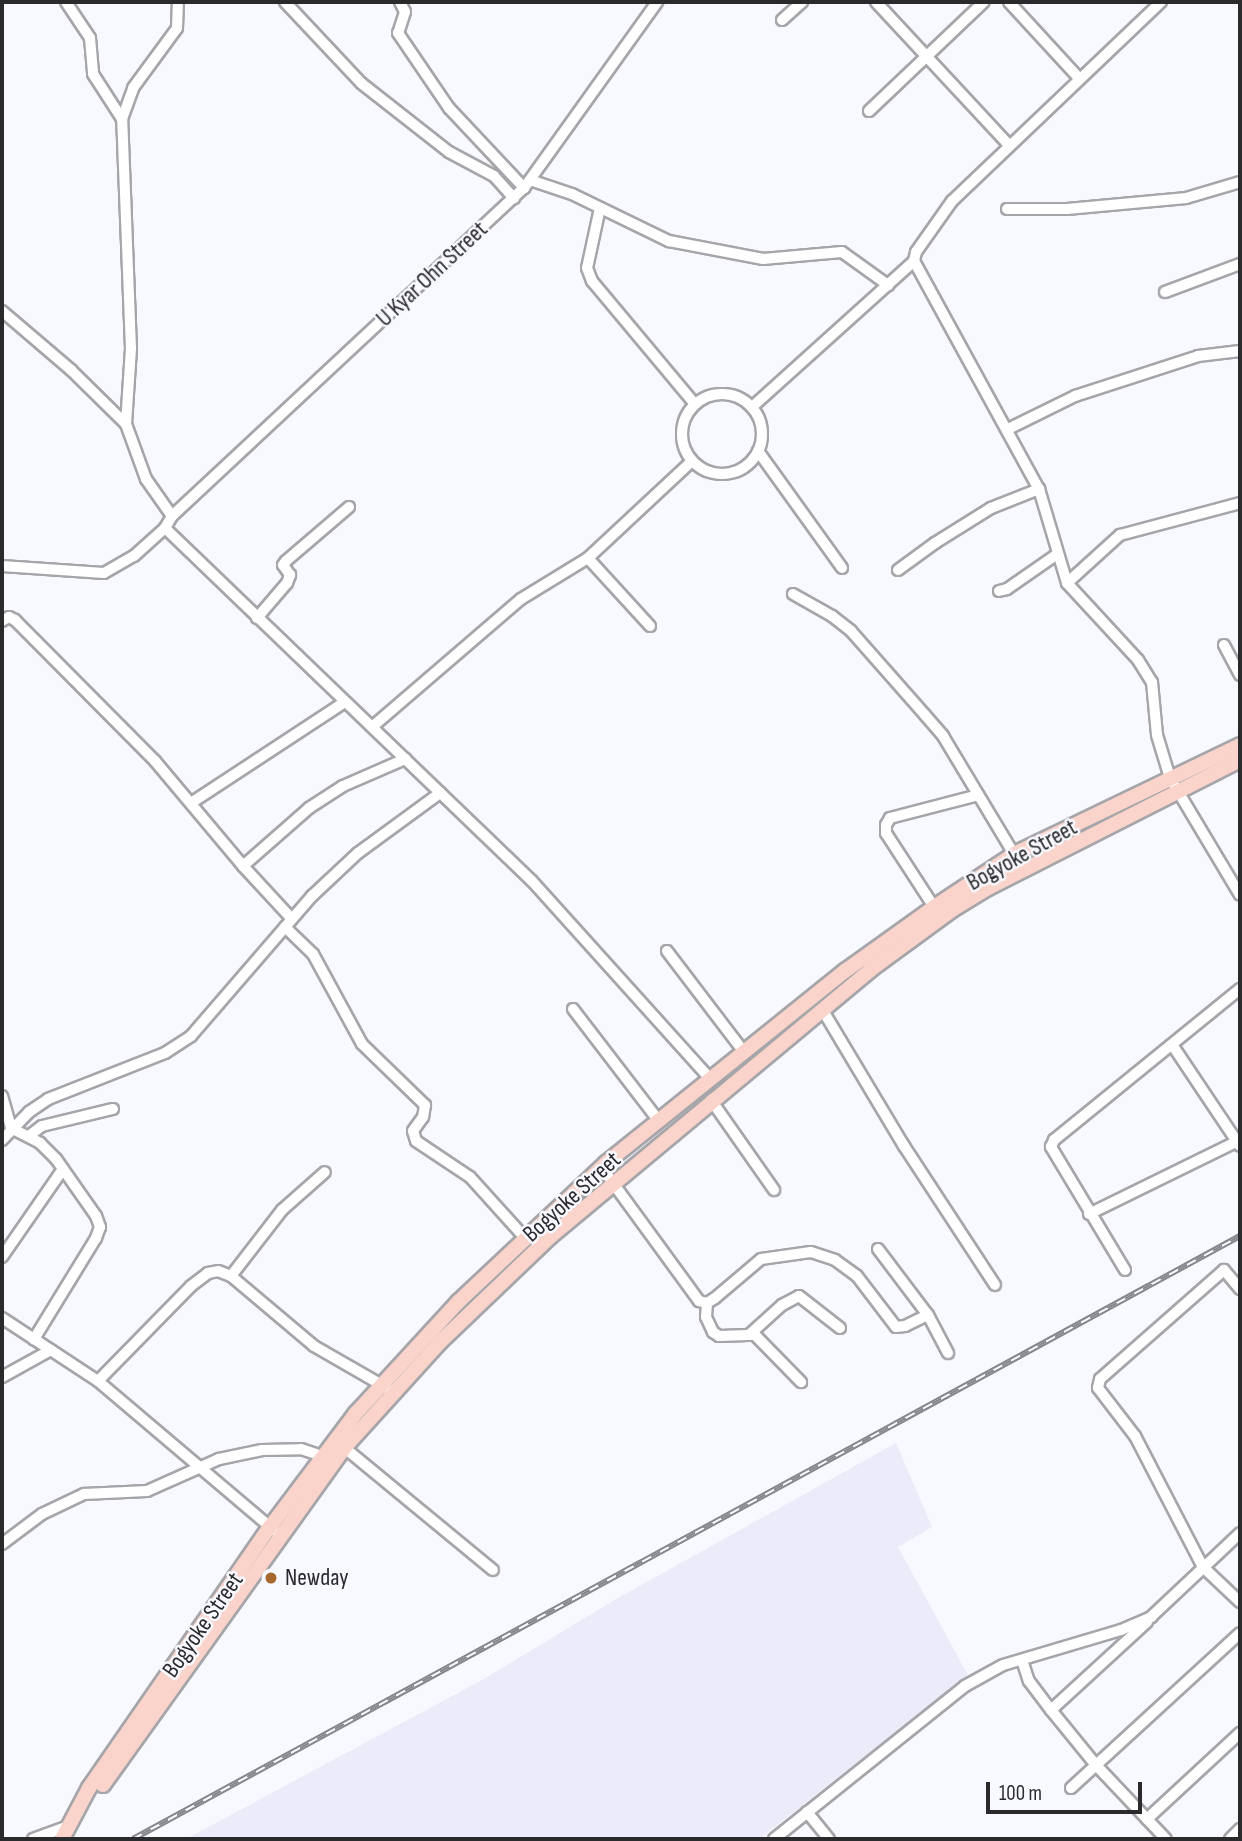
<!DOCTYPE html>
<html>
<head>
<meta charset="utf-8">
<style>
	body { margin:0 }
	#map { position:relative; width:1242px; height:1841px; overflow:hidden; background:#f8f9ff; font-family:"Sofia Sans Condensed",sans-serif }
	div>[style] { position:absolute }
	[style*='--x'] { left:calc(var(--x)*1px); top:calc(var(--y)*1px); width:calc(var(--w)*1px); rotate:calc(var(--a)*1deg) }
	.built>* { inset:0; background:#ebebf9 }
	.roads { filter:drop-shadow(2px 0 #a5a5aa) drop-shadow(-2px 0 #a5a5aa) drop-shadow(0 2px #a5a5aa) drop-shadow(0 -2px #a5a5aa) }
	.minor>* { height:10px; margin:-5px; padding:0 5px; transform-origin:5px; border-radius:5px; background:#fff }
	.minor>.ring { margin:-5px; padding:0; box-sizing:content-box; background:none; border:10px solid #fff; border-radius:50% }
	.major>* { height:14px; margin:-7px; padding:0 7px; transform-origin:7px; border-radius:7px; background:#fad4ca }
	.rail>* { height:6px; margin-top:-3px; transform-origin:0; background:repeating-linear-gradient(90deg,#f8f9ff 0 10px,#85868a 0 20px); box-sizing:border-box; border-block:2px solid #85868a }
	.dots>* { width:19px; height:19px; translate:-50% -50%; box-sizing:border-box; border:4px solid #f8f9ff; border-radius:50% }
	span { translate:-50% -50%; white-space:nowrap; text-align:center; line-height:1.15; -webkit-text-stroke:5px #f8f9ff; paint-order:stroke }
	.street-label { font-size:24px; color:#2a2a2c }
	.poi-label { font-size:24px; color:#2a2a2c }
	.left { translate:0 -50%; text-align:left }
	.frame { position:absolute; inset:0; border:4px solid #2a2a2c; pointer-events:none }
	.scale { position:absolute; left:986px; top:1782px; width:156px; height:32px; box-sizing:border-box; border:4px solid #2a2a2c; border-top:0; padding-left:9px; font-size:21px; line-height:24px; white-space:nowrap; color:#2a2a2c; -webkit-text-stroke:5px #f8f9ff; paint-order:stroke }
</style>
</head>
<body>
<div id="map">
	<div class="built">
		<div style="clip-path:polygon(896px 1443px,932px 1527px,898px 1547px,968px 1675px,759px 1839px,186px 1839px,482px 1680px,618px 1598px)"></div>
	</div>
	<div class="roads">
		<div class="minor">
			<div style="--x:66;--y:2;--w:43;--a:56.3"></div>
			<div style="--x:90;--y:38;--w:36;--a:85"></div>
			<div style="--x:93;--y:74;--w:54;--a:57.2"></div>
			<div style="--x:285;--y:2;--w:111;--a:46.8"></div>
			<div style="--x:361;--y:83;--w:112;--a:38.1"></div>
			<div style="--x:449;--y:152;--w:51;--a:28.1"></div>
			<div style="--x:494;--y:176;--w:30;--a:48"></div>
			<div style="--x:400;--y:2;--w:11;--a:63"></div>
			<div style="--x:405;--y:12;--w:22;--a:108"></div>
			<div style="--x:398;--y:33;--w:91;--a:55.8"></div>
			<div style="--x:449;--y:108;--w:110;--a:46.8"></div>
			<div style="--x:876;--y:2;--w:194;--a:47.1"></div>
			<div style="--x:1009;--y:2;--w:103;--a:47.4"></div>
			<div style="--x:1161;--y:2;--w:289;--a:136.4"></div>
			<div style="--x:952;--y:201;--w:62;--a:125.2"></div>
			<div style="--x:916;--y:252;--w:9;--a:103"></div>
			<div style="--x:914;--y:261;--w:260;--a:61.3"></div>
			<div style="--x:1039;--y:489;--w:98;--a:73.4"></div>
			<div style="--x:1067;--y:583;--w:105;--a:47.3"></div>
			<div style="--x:1138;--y:660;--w:26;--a:58"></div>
			<div style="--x:1152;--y:682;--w:53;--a:84.6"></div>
			<div style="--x:1157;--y:735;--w:45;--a:73.2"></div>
			<div style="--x:1170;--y:778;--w:136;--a:59.1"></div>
			<div style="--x:782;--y:20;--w:27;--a:-42"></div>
			<div style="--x:869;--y:111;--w:158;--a:-43.5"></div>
			<div style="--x:530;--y:180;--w:44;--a:18.4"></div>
			<div style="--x:572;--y:194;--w:108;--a:25.9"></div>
			<div style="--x:669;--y:241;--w:96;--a:10.8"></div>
			<div style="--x:763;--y:259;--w:79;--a:-5.1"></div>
			<div style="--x:842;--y:252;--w:57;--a:35.7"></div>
			<div style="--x:600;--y:208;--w:61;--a:102.2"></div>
			<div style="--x:587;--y:268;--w:14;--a:69"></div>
			<div style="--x:592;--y:281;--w:160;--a:50.1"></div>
			<div style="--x:1007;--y:209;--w:60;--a:0"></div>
			<div style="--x:1067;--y:209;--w:120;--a:-5.3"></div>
			<div style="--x:1186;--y:198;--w:56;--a:-16.5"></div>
			<div style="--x:1165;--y:292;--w:80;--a:-20.5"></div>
			<div style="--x:2;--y:311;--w:91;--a:40.5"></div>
			<div style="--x:71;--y:370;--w:77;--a:44.5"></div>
			<div style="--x:126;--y:424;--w:59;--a:70"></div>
			<div style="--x:146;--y:479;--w:45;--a:54.9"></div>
			<div class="ring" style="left:682px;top:394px;width:70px;height:70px"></div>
			<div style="--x:752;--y:407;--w:218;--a:-42"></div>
			<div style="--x:126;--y:424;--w:75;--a:-86.2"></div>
			<div style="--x:131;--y:349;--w:230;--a:-92.2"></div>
			<div style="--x:122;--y:119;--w:33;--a:-70"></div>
			<div style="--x:133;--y:88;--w:74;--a:-53.7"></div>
			<div style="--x:177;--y:28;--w:26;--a:-88"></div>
			<div style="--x:1008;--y:429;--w:75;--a:-26.2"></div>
			<div style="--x:1075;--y:396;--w:129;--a:-18"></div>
			<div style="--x:1198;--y:356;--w:42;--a:-6.8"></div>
			<div style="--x:758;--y:451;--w:144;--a:54.3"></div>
			<div style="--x:165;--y:528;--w:509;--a:43.89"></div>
			<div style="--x:532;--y:881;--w:266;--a:48"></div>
			<div style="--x:2;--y:566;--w:102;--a:3.9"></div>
			<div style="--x:104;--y:573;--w:34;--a:-30"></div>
			<div style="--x:134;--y:556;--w:42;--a:-42.1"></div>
			<div style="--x:165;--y:528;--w:14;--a:-60"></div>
			<div style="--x:172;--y:516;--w:481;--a:-43"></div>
			<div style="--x:524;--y:188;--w:229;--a:-54.4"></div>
			<div style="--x:898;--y:570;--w:46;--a:-36.1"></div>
			<div style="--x:935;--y:543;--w:66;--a:-32"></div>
			<div style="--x:991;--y:508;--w:52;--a:-21.6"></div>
			<div style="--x:1067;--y:583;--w:72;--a:-42.2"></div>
			<div style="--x:1120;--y:535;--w:124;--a:-14.9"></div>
			<div style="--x:999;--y:591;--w:8;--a:-14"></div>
			<div style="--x:1007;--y:589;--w:60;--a:-34.8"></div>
			<div style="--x:793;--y:594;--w:45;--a:29.4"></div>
			<div style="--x:832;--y:616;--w:24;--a:38"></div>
			<div style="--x:851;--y:631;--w:112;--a:48.6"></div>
			<div style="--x:925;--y:715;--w:28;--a:49"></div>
			<div style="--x:943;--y:736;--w:138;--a:59"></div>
			<div style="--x:257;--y:618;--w:46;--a:-49.4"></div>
			<div style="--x:287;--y:583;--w:9;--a:-69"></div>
			<div style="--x:290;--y:575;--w:12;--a:-125"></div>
			<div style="--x:283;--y:565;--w:5;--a:-53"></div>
			<div style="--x:286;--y:561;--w:83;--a:-40.6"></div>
			<div style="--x:2;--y:621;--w:8;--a:-30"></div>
			<div style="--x:9;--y:617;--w:7;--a:27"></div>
			<div style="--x:15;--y:620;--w:199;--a:45.2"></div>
			<div style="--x:155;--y:761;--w:137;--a:50"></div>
			<div style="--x:243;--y:866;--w:71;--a:47.3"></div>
			<div style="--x:650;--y:626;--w:92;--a:-132.4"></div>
			<div style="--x:588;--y:558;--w:142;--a:-43"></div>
			<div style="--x:1224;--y:645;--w:34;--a:62"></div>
			<div style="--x:372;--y:727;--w:196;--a:-40.7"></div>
			<div style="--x:521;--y:599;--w:79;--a:-31.5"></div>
			<div style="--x:191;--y:803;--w:184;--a:-33.3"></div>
			<div style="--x:243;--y:866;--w:88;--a:-41.3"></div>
			<div style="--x:309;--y:808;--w:40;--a:-32.9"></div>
			<div style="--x:343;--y:786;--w:68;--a:-23.5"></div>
			<div style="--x:934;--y:907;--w:88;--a:-123"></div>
			<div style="--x:886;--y:833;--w:8;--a:-90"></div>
			<div style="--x:886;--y:825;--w:8;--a:-60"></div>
			<div style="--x:890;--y:818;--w:91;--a:-14.6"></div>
			<div style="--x:285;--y:927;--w:39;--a:44"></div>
			<div style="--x:313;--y:954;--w:102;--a:61.4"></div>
			<div style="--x:362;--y:1044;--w:88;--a:44.1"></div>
			<div style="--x:425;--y:1105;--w:12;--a:99"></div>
			<div style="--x:423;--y:1117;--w:17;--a:126"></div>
			<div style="--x:413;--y:1131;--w:10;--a:73"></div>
			<div style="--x:416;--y:1141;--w:65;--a:33.7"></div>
			<div style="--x:470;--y:1177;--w:84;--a:47.9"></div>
			<div style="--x:667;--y:951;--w:127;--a:52.7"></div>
			<div style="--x:573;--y:1009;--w:141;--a:52.5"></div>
			<div style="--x:822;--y:1009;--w:160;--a:59.1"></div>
			<div style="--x:904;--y:1146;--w:166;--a:56.8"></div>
			<div style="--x:1173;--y:1046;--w:120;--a:56.2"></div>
			<div style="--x:2;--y:1096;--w:33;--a:74"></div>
			<div style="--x:711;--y:1100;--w:110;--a:55"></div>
			<div style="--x:11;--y:1128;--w:33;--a:27"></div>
			<div style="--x:40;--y:1143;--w:23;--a:45"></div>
			<div style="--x:56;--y:1159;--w:70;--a:54.9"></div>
			<div style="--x:96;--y:1216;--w:12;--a:70"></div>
			<div style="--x:100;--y:1227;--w:12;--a:110"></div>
			<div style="--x:96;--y:1238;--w:119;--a:121.5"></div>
			<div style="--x:29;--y:1136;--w:16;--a:-38"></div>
			<div style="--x:42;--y:1126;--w:73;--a:-13.5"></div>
			<div style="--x:2;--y:1140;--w:39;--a:-46"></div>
			<div style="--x:29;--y:1112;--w:23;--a:-34"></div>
			<div style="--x:48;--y:1099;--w:126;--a:-21.5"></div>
			<div style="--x:165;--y:1053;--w:31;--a:-33"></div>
			<div style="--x:191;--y:1036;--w:185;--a:-49.2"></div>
			<div style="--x:312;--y:896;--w:63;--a:-43.1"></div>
			<div style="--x:358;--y:853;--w:102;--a:-36.2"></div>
			<div style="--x:602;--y:1168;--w:165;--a:53.9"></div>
			<div style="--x:699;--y:1301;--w:8;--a:14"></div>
			<div style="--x:707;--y:1303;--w:9;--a:-32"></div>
			<div style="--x:715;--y:1298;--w:60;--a:-40.3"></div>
			<div style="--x:761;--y:1259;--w:50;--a:-8"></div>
			<div style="--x:811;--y:1252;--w:25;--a:18"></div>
			<div style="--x:835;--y:1260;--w:27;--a:36"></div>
			<div style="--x:857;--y:1276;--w:64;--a:52.6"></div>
			<div style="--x:896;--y:1327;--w:9;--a:-6"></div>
			<div style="--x:905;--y:1326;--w:25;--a:-26"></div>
			<div style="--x:1089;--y:1214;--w:168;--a:-26.1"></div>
			<div style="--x:878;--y:1249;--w:83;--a:52.9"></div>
			<div style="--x:928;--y:1315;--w:43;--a:62.2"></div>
			<div style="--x:2;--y:1257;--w:107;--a:-55.3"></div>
			<div style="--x:1125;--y:1270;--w:144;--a:-121"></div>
			<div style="--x:1051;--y:1147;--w:8;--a:-67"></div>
			<div style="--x:1054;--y:1140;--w:240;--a:-39.1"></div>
			<div style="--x:231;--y:1276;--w:83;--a:-52.3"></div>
			<div style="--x:282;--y:1210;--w:57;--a:-41.5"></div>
			<div style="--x:1240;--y:1289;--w:25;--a:-130"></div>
			<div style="--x:1224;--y:1270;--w:165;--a:138.7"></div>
			<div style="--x:1100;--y:1379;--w:9;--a:103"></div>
			<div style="--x:1098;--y:1388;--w:61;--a:52.4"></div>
			<div style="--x:1135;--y:1436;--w:148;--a:62.6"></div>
			<div style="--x:1203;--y:1567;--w:51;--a:43.4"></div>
			<div style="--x:707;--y:1303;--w:14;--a:94"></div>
			<div style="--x:706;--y:1317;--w:17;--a:65"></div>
			<div style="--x:713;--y:1332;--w:7;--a:34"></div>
			<div style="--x:719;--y:1336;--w:36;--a:-2"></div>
			<div style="--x:755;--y:1335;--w:66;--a:45.6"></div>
			<div style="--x:2;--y:1318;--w:115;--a:33.3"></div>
			<div style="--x:98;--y:1381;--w:232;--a:40.3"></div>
			<div style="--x:750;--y:1334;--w:43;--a:-42.2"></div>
			<div style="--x:782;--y:1305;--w:19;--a:-28"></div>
			<div style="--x:799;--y:1296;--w:52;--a:38"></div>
			<div style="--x:2;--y:1377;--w:56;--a:-28.9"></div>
			<div style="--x:98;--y:1381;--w:133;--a:-45.6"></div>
			<div style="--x:191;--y:1286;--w:21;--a:-37"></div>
			<div style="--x:208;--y:1273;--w:10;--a:-11"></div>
			<div style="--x:218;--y:1271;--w:14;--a:21"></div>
			<div style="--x:231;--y:1276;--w:109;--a:40.1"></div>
			<div style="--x:314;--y:1346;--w:84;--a:29.9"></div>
			<div style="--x:340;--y:1444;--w:198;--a:39.5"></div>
			<div style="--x:2;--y:1544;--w:50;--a:-36.9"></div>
			<div style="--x:42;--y:1514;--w:47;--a:-25.5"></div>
			<div style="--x:84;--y:1494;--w:63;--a:-2.7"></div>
			<div style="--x:147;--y:1491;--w:79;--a:-24"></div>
			<div style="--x:219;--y:1459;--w:44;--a:-11.8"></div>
			<div style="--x:262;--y:1450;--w:39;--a:-1"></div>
			<div style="--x:301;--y:1449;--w:28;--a:18"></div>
			<div style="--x:1022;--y:1660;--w:22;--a:72"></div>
			<div style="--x:1029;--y:1681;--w:36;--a:53"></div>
			<div style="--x:1051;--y:1710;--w:70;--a:50.8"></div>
			<div style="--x:1095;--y:1764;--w:103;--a:46.6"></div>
			<div style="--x:1051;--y:1710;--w:130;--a:-42.5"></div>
			<div style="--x:1071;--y:1788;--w:229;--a:-42.5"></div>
			<div style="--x:807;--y:1812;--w:35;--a:51"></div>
			<div style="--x:1147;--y:1819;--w:127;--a:-42.8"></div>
			<div style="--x:33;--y:1839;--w:35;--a:-20"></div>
			<div style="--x:774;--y:1839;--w:245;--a:-38.7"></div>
			<div style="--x:965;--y:1686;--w:43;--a:-28.9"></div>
			<div style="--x:1003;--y:1665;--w:123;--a:-16.5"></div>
			<div style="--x:1121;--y:1630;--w:33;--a:-23"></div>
			<div style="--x:1151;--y:1617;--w:122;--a:-43.3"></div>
			<div style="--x:1230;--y:1839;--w:14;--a:-45"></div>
		</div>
		<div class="major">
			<div style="--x:103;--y:1785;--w:414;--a:-54.4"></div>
			<div style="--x:344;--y:1448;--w:143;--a:-47.8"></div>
			<div style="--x:440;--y:1342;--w:152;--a:-43.7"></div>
			<div style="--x:550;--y:1237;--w:417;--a:-39.8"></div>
			<div style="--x:870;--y:970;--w:102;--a:-36.2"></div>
			<div style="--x:952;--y:910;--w:42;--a:-31.4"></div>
			<div style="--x:988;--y:888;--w:283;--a:-26.9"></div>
			<div style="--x:62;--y:1839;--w:58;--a:-62.1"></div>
			<div style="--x:89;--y:1788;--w:318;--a:-55.3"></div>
			<div style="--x:270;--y:1527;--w:143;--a:-53"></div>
			<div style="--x:356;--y:1413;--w:151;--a:-47.4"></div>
			<div style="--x:458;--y:1302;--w:203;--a:-43.2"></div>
			<div style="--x:606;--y:1163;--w:307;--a:-38.8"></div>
			<div style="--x:845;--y:971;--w:110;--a:-35.7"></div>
			<div style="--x:934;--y:907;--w:96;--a:-33.5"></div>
			<div style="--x:1014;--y:854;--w:251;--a:-25.7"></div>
		</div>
	</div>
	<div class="rail">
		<div style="--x:133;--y:1839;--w:1261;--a:-28.58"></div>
	</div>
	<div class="dots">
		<div style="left:271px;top:1578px;background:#a6682d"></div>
	</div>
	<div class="street-label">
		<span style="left:432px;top:274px;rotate:-43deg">U Kyar Ohn Street</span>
		<span style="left:1022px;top:855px;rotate:-29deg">Bogyoke Street</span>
		<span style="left:572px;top:1197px;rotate:-42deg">Bogyoke Street</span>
		<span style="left:203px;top:1625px;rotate:-55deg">Bogyoke Street</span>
	</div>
	<div class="poi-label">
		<span class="left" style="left:285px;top:1578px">Newday</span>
	</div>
	<div class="frame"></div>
	<div class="scale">100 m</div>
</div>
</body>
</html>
